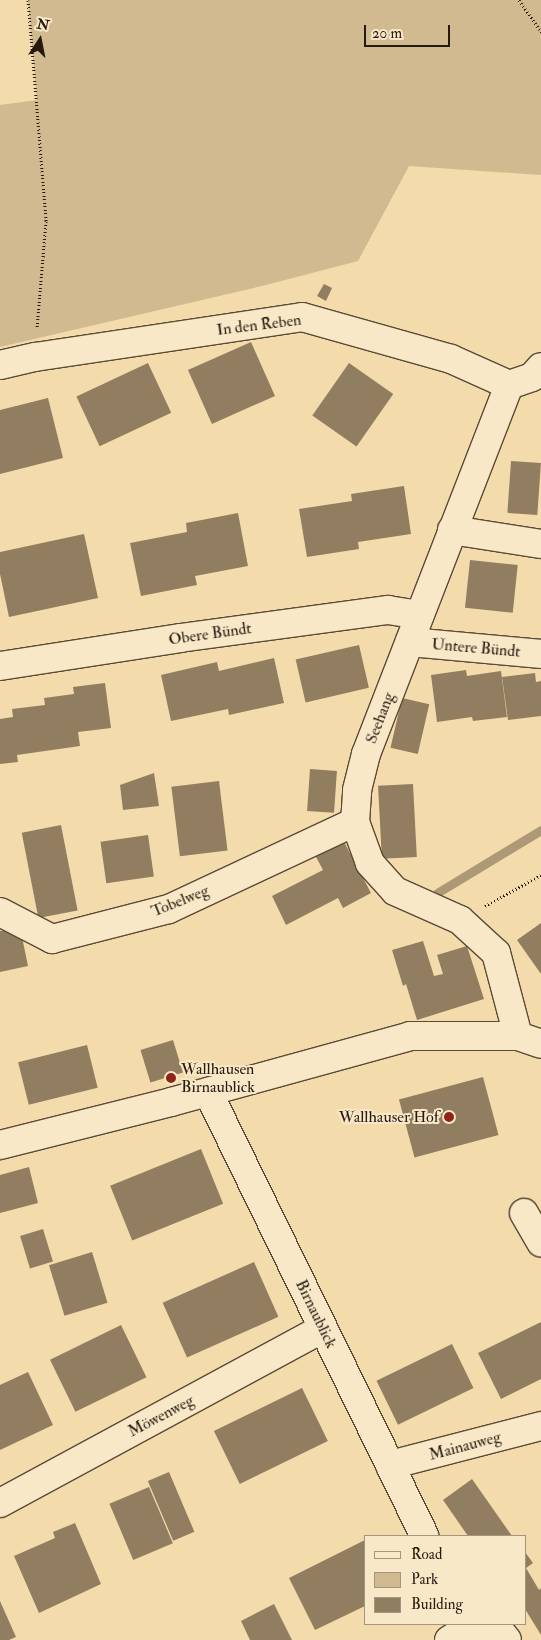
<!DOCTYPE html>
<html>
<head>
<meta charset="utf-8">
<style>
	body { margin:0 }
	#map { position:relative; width:541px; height:1640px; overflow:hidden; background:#f4dbab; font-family:"IM FELL Double Pica",serif }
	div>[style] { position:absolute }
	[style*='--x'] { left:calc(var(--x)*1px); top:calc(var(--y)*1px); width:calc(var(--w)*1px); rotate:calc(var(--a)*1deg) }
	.green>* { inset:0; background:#d1ba90 }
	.stream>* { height:9px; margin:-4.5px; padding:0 4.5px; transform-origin:4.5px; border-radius:4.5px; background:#ae9976 }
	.building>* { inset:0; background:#917e60; transform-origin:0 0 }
	.path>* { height:3px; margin-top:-1.5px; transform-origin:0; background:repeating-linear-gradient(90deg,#261a0f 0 1px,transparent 0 3.5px) }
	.roads { filter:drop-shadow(1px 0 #5a4a36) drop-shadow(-1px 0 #5a4a36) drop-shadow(0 1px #5a4a36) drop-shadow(0 -1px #5a4a36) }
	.street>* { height:28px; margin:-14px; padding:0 14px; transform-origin:14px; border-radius:14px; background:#f8e8c8 }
	.secondary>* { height:28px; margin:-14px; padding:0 14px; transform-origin:14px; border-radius:14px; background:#f8e8c8 }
	.dots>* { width:14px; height:14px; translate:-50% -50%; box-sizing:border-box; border:2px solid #f8e8c8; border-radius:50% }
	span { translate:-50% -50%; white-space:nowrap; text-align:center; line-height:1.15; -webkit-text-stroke:4px #f8e8c8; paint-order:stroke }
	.street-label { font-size:16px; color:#261a0f }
	.poi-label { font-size:16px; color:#261a0f }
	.left { translate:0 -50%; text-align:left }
	.right { translate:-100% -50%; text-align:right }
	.legend { position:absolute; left:364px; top:1535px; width:162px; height:90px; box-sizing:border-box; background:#f8e8c8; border:1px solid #a4967e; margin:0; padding:6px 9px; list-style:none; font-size:15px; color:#261a0f }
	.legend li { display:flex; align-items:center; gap:10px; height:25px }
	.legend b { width:25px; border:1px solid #a4967e }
	.north { position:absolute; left:15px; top:15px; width:50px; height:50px; -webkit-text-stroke:4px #f8e8c8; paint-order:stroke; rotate:11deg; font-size:14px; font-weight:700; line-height:20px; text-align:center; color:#261a0f }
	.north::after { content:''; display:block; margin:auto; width:18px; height:22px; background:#261a0f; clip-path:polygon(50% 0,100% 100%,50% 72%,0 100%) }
	.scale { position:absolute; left:364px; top:25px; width:86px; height:22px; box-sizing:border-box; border:2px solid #261a0f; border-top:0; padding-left:6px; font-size:15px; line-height:18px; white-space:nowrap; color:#261a0f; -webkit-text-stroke:4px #f8e8c8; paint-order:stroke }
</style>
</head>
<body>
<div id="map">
	<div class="green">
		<div style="clip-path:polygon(28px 0,541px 0,541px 175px,409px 166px,358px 261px,262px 286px,0 347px,0 105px,37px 100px)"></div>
	</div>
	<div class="stream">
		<div style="--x:437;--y:893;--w:122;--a:-31.2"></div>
	</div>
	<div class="building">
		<div style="clip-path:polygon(324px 284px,332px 288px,326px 301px,317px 296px)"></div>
		<div style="left:251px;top:342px;width:59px;height:69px;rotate:66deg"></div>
		<div style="left:148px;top:363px;width:55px;height:79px;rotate:65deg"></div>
		<div style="left:349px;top:363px;width:54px;height:64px;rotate:35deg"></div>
		<div style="clip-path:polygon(48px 398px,63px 458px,0 474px,0 410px)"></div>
		<div style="left:511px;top:461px;width:30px;height:52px;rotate:4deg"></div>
		<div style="clip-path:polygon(404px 486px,411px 534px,358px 542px,359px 549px,307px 557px,299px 509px,352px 501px,351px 494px)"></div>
		<div style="clip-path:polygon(238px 513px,248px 566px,195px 576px,197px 585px,141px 596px,130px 543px,187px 532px,186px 523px)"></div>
		<div style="clip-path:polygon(84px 534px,98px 598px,9px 617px,0 574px,0 552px)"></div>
		<div style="left:470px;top:560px;width:48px;height:48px;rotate:6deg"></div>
		<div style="left:359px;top:645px;width:44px;height:65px;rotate:77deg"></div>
		<div style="clip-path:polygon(274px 658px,284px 703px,229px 715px,228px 709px,171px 721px,161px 675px,217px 662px,219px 671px)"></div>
		<div style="clip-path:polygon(466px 670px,467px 676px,501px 671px,507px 717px,473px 721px,472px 717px,437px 722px,431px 675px)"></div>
		<div style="clip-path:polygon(535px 673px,536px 682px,541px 681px,541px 716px,508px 720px,502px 677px)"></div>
		<div style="clip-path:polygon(105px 683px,111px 728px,78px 732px,80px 746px,17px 755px,18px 762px,0 764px,0 719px,13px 717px,12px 709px,45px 705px,44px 698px,74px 694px,73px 687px)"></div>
		<div style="left:402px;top:698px;width:28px;height:51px;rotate:13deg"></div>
		<div style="left:310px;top:769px;width:27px;height:42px;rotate:4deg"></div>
		<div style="clip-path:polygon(154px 773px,159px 806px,123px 810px,120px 785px)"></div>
		<div style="left:219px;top:781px;width:70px;height:48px;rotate:83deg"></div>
		<div style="left:413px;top:784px;width:73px;height:35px;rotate:87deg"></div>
		<div style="left:61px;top:825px;width:87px;height:40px;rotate:79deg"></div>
		<div style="left:148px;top:835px;width:42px;height:48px;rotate:82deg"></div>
		<div style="clip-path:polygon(343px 840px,371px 893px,343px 908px,338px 898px,286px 925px,272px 896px,323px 870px,315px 855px)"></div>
		<div style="clip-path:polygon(541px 923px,541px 974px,517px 940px)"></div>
		<div style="clip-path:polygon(20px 927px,28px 966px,0 972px,0 931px)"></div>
		<div style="clip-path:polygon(423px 941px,434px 976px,443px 974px,437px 955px,467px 946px,484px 999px,417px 1020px,406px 984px,403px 986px,392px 950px)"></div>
		<div style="left:173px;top:1040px;width:34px;height:34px;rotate:73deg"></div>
		<div style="left:87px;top:1045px;width:44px;height:71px;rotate:76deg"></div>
		<div style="left:483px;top:1077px;width:60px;height:87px;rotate:75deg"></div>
		<div style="left:201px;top:1149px;width:59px;height:98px;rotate:68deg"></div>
		<div style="clip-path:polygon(29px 1167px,38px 1203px,0 1213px,0 1175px)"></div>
		<div style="left:43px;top:1229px;width:34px;height:24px;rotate:73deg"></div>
		<div style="left:92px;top:1252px;width:53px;height:45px;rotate:73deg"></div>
		<div style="left:254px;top:1262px;width:60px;height:100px;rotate:66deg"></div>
		<div style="clip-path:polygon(541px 1322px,541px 1379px,501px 1399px,478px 1353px)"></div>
		<div style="left:121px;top:1325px;width:58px;height:79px;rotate:64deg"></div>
		<div style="left:452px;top:1344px;width:49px;height:84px;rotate:64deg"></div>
		<div style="clip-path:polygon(28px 1372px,53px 1425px,0 1450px,0 1385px)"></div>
		<div style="left:302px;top:1388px;width:59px;height:98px;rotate:64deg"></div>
		<div style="left:169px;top:1472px;width:65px;height:23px;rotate:67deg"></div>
		<div style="clip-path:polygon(472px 1479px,512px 1536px,468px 1536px,443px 1500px)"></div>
		<div style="left:149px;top:1487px;width:61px;height:43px;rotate:67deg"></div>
		<div style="clip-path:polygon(75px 1523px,101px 1584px,39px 1613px,14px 1556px,55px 1538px,53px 1532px)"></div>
		<div style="clip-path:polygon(365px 1540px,365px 1606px,315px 1630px,289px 1578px)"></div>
		<div style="clip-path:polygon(525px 1552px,533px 1563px,526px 1568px,539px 1590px,541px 1588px,541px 1635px,525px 1609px)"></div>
		<div style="clip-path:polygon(0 1601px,16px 1637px,9px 1640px,0 1640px)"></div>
		<div style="clip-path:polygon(274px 1604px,292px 1640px,250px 1640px,241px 1621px)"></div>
	</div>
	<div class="path">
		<div style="--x:28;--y:0;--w:222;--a:85.3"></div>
		<div style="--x:46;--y:221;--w:108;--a:94.8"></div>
		<div style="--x:519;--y:0;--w:39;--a:55"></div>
		<div style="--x:485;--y:906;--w:64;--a:-29"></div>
	</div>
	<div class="roads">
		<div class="street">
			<div style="--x:0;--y:365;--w:36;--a:-13"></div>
			<div style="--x:35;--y:357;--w:270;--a:-8.5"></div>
			<div style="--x:302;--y:317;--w:155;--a:15.7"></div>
			<div style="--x:451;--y:359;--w:64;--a:24.1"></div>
			<div style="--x:452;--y:530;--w:90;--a:8.9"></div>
			<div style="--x:410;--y:642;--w:132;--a:5.2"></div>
			<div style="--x:0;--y:666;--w:182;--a:-8.8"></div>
			<div style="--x:180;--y:638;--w:210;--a:-7.7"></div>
			<div style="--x:388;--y:610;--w:32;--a:9"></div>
			<div style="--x:0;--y:912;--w:59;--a:27.4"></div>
			<div style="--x:52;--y:939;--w:121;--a:-14.4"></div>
			<div style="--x:169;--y:909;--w:205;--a:-25.1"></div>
			<div style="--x:518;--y:1036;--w:86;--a:-104.8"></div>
			<div style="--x:496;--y:953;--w:49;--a:-137.5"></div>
			<div style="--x:460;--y:920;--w:71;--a:-156"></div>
			<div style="--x:395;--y:891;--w:38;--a:-132"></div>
			<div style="--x:370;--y:863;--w:44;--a:-110.1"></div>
			<div style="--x:355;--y:822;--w:32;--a:-86"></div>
			<div style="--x:357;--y:790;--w:37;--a:-76"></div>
			<div style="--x:366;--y:754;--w:396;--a:-68.8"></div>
			<div style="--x:509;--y:385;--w:24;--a:-19"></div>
			<div style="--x:532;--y:377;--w:13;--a:-48"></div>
			<div style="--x:208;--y:1092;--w:494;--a:64"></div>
			<div style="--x:524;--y:1213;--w:34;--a:60"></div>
			<div style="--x:390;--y:1465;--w:156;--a:-14.5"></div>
			<div style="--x:0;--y:1503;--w:367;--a:-28.4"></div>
			<div style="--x:468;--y:1624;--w:4;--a:56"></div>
			<div style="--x:470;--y:1627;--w:34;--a:14"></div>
			<div style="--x:503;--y:1635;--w:6;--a:51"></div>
			<div style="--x:449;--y:1640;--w:25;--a:-32"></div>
		</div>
		<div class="secondary">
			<div style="--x:0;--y:1145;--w:176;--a:-14.1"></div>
			<div style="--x:171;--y:1102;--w:248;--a:-15.4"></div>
			<div style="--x:410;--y:1036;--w:108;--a:0"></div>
			<div style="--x:518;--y:1036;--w:24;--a:19"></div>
		</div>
	</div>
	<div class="dots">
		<div style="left:171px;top:1078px;background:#8f2418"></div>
		<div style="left:449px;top:1117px;background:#8f2418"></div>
	</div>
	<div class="street-label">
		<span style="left:259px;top:325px;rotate:-7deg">In den Reben</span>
		<span style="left:210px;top:634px;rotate:-8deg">Obere Bündt</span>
		<span style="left:476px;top:648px;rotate:5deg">Untere Bündt</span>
		<span style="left:380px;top:718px;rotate:-69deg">Seehang</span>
		<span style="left:180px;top:901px;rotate:-22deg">Tobelweg</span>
		<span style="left:316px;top:1314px;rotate:64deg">Birnaublick</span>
		<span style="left:161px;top:1416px;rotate:-28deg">Möwenweg</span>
		<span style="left:465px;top:1446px;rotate:-15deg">Mainauweg</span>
	</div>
	<div class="poi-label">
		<span class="left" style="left:181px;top:1078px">Wallhausen<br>Birnaublick</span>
		<span class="right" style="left:439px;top:1117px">Wallhauser Hof</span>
	</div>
	<ul class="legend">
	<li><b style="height:6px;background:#f8e8c8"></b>Road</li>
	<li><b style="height:14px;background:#d1ba90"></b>Park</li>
	<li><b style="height:14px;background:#917e60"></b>Building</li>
	</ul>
	<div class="north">N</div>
	<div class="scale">20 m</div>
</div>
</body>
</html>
